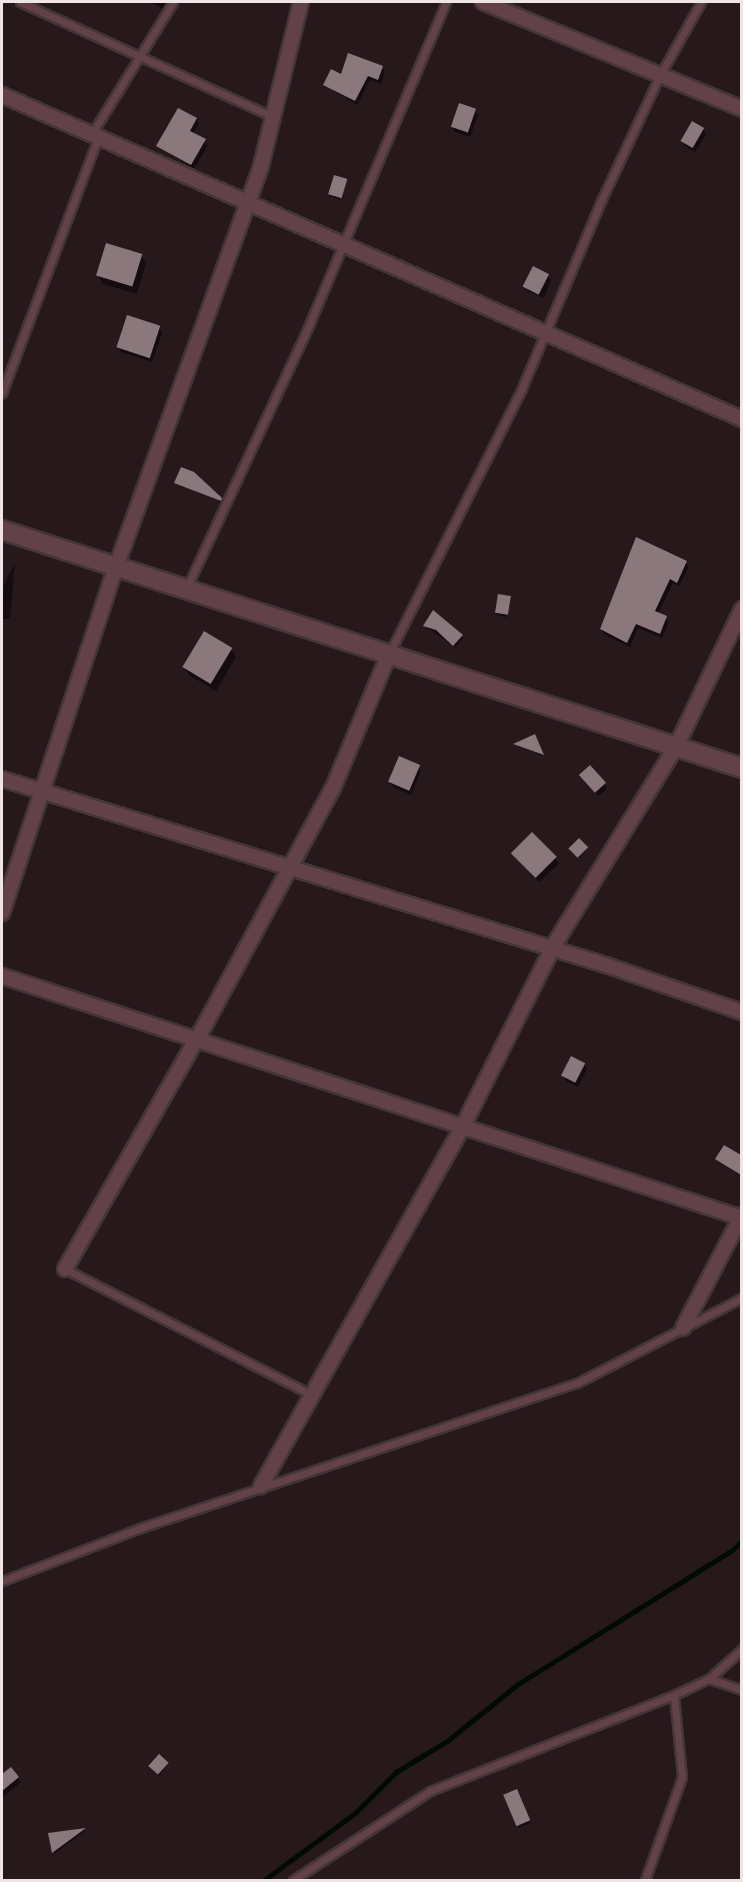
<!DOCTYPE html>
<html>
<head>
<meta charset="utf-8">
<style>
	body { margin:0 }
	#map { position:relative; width:743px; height:1882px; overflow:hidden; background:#27181c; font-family:Lato,sans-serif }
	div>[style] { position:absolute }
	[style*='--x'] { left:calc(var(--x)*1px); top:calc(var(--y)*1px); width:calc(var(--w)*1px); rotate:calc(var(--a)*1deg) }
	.shadow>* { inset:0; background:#0007; transform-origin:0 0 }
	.stream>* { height:5px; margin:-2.5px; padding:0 2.5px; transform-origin:2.5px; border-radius:2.5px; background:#000b03 }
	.building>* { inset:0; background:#8b787c; transform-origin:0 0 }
	.roads { filter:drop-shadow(2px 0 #433538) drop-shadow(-2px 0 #433538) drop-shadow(0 2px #433538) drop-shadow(0 -2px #433538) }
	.service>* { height:7px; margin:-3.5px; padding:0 3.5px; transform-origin:3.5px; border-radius:3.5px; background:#624149 }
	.minor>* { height:14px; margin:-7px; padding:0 7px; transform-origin:7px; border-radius:7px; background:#624149 }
	.tertiary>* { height:18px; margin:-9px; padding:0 9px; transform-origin:9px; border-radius:9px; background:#624149 }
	span { translate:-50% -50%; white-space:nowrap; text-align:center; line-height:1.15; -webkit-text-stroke:6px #27181c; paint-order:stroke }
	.frame { position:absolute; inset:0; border:3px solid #efe4e6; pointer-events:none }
</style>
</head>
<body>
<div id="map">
	<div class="shadow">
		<div style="clip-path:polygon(151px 2px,171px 2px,166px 11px)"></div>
		<div style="clip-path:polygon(382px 67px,385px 72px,381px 84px,370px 80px,357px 105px,325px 85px)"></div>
		<div style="clip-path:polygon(475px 110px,478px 115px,470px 137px,455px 132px,452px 127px)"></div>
		<div style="clip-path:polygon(196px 119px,199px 124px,193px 134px,208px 145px,194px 169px,158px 146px)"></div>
		<div style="clip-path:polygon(703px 129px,706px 134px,695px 152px,685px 146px,682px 141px)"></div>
		<div style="clip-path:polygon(346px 180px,340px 200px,330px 196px,329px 194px)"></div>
		<div style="clip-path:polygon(141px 255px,146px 263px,137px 294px,103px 284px,98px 275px)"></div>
		<div style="clip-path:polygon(548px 275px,551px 280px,544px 298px,529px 292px,526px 286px)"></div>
		<div style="clip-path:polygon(159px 327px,162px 333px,152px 362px,121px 352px,118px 347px)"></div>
		<div style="clip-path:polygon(176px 483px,221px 499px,223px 501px,222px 502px)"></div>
		<div style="clip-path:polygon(15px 563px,10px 619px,2px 619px,2px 588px)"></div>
		<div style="clip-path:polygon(686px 563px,689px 567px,679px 586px,673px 583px,658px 614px,669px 622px,662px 638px,638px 628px,630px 647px,604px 634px,601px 629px)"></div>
		<div style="clip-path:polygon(510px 598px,507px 617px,497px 615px,495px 613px)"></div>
		<div style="clip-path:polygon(425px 626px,462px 636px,463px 638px,455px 647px)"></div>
		<div style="clip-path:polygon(231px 649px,236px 657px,216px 691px,189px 675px,184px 667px)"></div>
		<div style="clip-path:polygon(534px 736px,543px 756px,515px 745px)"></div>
		<div style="clip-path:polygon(418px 766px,421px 771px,411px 795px,392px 786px,389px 781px)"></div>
		<div style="clip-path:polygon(584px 780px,604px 783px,607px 789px,598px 796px)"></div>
		<div style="left:532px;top:834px;width:40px;height:28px;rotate:47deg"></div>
		<div style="clip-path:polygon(587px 848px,580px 858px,572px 851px)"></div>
		<div style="clip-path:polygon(584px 1064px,587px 1069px,578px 1087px,566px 1081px,563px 1076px)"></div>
		<div style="clip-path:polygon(724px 1147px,742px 1157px,742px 1177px,717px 1159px)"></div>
		<div style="clip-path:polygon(167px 1764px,159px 1776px,151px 1768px)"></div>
		<div style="clip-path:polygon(10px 1769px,21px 1782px,2px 1798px,2px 1774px)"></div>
		<div style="clip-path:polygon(518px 1793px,530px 1823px,518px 1828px,504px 1796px)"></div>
		<div style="clip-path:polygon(86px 1830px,54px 1854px,50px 1834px)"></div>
	</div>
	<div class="stream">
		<div style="--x:264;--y:1880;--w:113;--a:-36.4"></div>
		<div style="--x:355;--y:1813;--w:58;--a:-45"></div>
		<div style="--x:396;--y:1772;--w:60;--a:-31.3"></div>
		<div style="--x:447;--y:1741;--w:91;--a:-38.8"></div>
		<div style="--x:518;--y:1684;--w:251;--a:-32"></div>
		<div style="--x:731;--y:1551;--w:15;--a:-42"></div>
	</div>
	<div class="building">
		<div style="clip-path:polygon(348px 53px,383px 66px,378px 80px,368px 76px,355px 101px,323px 85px,331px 69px,341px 74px)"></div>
		<div style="left:459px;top:103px;width:18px;height:25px;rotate:19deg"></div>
		<div style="clip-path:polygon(178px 108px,197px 118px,190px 131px,206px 139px,191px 165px,156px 146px)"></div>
		<div style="left:692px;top:121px;width:14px;height:23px;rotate:30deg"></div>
		<div style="left:334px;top:175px;width:14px;height:20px;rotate:17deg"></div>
		<div style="left:106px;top:243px;width:38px;height:34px;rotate:17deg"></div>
		<div style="left:533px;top:266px;width:18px;height:23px;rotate:27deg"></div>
		<div style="left:127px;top:315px;width:35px;height:34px;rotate:18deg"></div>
		<div style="clip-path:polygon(181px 467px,194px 472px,222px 498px,221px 501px,174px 483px)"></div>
		<div style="clip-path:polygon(636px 537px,687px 561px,677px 583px,670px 579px,655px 611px,667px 616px,660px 634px,636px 624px,627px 643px,600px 629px)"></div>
		<div style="left:498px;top:594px;width:13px;height:19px;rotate:9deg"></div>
		<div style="clip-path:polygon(433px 610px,463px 635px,453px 646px,436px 630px,423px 626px)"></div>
		<div style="left:204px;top:631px;width:33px;height:42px;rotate:31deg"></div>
		<div style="clip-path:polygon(535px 734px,544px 755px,513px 744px)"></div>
		<div style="left:399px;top:756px;width:23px;height:28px;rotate:23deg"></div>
		<div style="left:590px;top:765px;width:24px;height:15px;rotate:48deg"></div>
		<div style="left:532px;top:832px;width:35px;height:30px;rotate:45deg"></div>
		<div style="left:579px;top:838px;width:13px;height:15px;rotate:45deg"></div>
		<div style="left:571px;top:1056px;width:16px;height:22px;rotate:27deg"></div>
		<div style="clip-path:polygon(724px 1145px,741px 1155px,741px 1175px,715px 1159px)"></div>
		<div style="left:159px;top:1754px;width:13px;height:16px;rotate:42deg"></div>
		<div style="clip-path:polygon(11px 1767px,19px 1777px,2px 1791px,2px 1774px)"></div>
		<div style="left:517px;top:1789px;width:34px;height:15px;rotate:67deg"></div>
		<div style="clip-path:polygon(86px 1828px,52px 1853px,48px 1833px)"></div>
	</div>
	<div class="roads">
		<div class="service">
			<div style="--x:20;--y:2;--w:278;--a:24.4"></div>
			<div style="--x:91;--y:135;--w:156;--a:-58.3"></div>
			<div style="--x:2;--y:393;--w:272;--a:-69.4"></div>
			<div style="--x:187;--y:587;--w:289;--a:-65"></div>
			<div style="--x:309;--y:325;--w:351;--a:-67"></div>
			<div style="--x:390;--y:652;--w:295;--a:-63.4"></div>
			<div style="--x:522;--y:388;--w:203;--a:-67.1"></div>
			<div style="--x:601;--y:201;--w:139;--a:-64.9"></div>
			<div style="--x:660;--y:75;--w:84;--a:-60.7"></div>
			<div style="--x:65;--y:1269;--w:277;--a:27"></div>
			<div style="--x:2;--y:1581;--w:148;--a:-21"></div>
			<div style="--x:140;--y:1528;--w:460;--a:-18.4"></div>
			<div style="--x:577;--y:1383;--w:186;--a:-27.3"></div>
			<div style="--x:709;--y:1679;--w:35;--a:18"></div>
			<div style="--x:293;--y:1880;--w:163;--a:-33"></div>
			<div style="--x:430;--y:1791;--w:262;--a:-21.5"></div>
			<div style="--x:674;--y:1695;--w:38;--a:-25"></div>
			<div style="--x:709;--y:1679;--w:45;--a:-42.3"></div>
			<div style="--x:645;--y:1880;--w:109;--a:-70.2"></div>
			<div style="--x:682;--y:1777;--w:82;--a:-95.6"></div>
		</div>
		<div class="minor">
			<div style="--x:483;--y:2;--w:280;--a:22.4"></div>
			<div style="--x:2;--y:95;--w:808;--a:23.65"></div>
			<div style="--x:2;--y:779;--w:632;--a:17.12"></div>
			<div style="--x:606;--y:965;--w:144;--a:19.1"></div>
			<div style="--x:2;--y:913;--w:364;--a:-71.8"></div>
			<div style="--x:116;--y:567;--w:426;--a:-70.1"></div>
			<div style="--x:261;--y:166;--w:169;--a:-76.3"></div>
			<div style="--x:2;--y:976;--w:779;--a:18.11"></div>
			<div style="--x:65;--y:1269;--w:273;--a:-60.2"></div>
			<div style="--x:201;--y:1032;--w:277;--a:-61.6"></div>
			<div style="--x:333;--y:788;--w:145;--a:-67.3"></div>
			<div style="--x:683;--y:1328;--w:127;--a:-62.4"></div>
			<div style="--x:261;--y:1486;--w:413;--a:-60.7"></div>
			<div style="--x:463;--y:1126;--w:203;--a:-63.3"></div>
			<div style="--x:554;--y:945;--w:233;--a:-58.4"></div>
			<div style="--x:676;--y:747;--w:153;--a:-64.4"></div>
		</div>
		<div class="tertiary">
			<div style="--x:2;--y:530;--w:777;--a:17.83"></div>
		</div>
	</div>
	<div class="frame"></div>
</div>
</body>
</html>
